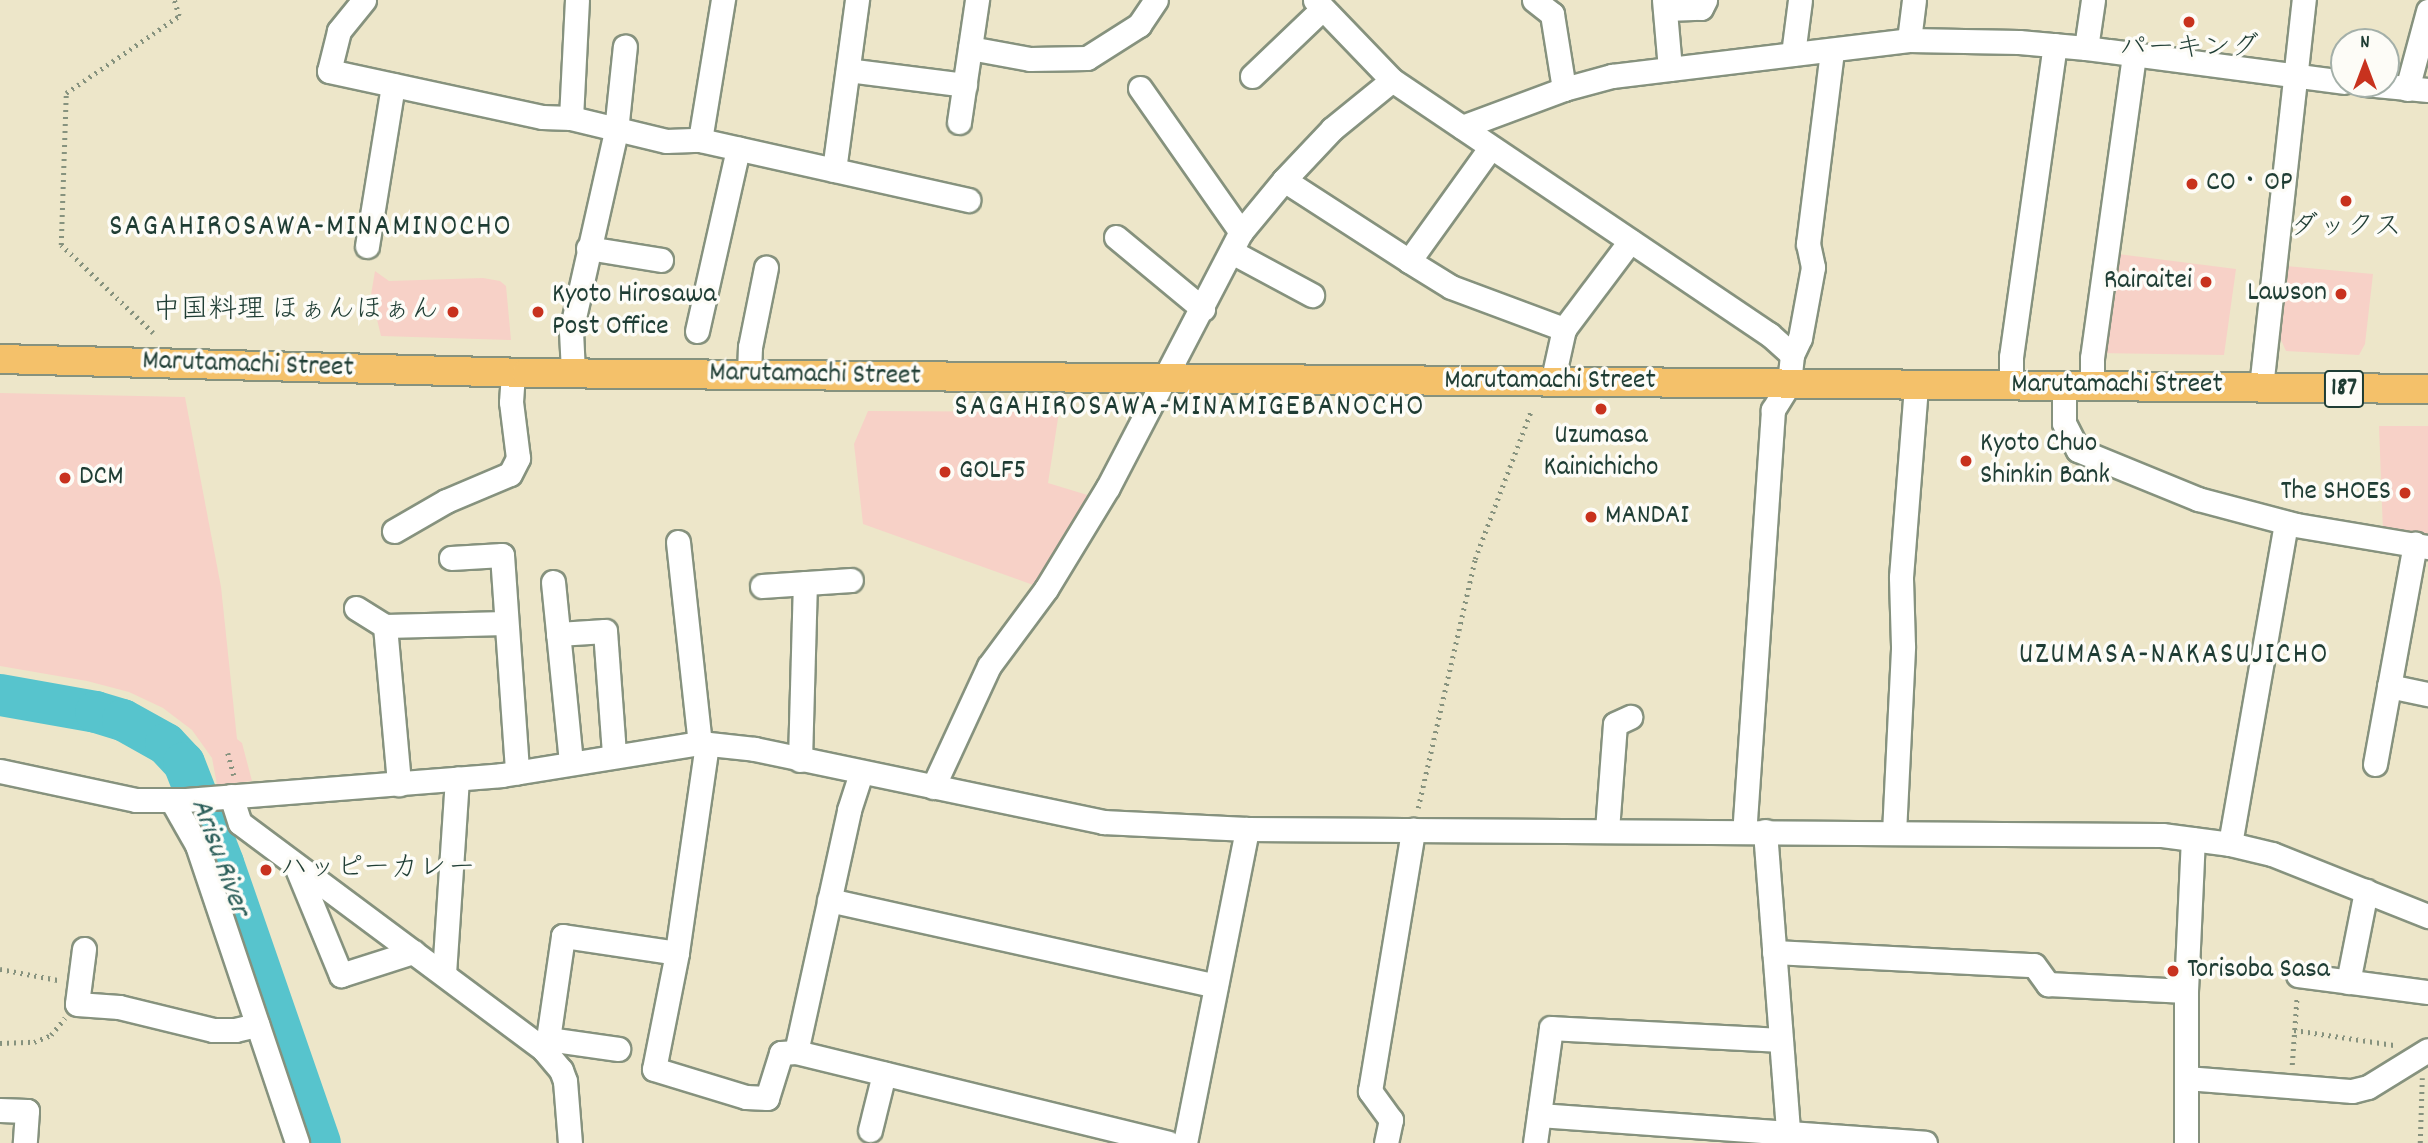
<!DOCTYPE html>
<html>
<head>
<meta charset="utf-8">
<style>
	body { margin:0 }
	#map { position:relative; width:2428px; height:1143px; overflow:hidden; background:#ede6c9; font-family:Dekko,"Klee One",sans-serif }
	div>[style] { position:absolute }
	[style*='--x'] { left:calc(var(--x)*1px); top:calc(var(--y)*1px); width:calc(var(--w)*1px); rotate:calc(var(--a)*1deg) }
	.built>* { inset:0; background:#f7d1c7 }
	.river>* { height:42px; margin:-21px; padding:0 21px; transform-origin:21px; border-radius:21px; background:#57c4cd }
	.path>* { height:4.5px; margin-top:-2.25px; transform-origin:0; background:repeating-linear-gradient(90deg,#86927e 0 2px,transparent 0 7px) }
	.roads { filter:drop-shadow(2px 0 #86927e) drop-shadow(-2px 0 #86927e) drop-shadow(0 2px #86927e) drop-shadow(0 -2px #86927e) }
	.minor>* { height:23px; margin:-11.5px; padding:0 11.5px; transform-origin:11.5px; border-radius:11.5px; background:#fff }
	.major>* { height:28px; margin:-14px; padding:0 14px; transform-origin:14px; border-radius:14px; background:#f4c16a }
	.dots>* { width:19px; height:19px; translate:-50% -50%; box-sizing:border-box; border:4px solid #fdfcf7; border-radius:50% }
	span { translate:-50% -50%; white-space:nowrap; text-align:center; line-height:1.15; -webkit-text-stroke:7px #fdfcf7; paint-order:stroke }
	.shield-label span { padding:2px 5px; background:#fdfcf7; border:2px solid; border-radius:5px; -webkit-text-stroke-width:0 }
	.shield-label { font-size:26px; color:#1f3d34; font-weight:700 }
	.poi-label { font-size:28px; color:#1f3d34 }
	.left { translate:0 -50%; text-align:left }
	.right { translate:-100% -50%; text-align:right }
	.street-label { font-size:28px; color:#1f3d34 }
	.neighbourhood-label { font-size:30px; color:#1f3d34; letter-spacing:2px }
	.water-label { font-size:30px; color:#2d5f5a; font-style:italic }
	.north { position:absolute; left:2330px; top:28px; width:70px; height:70px; box-sizing:border-box; background:#fdfcf7; border:2px solid #a4b0a9; border-radius:50%; rotate:0deg; font-size:19px; font-weight:700; line-height:28px; text-align:center; color:#1f3d34 }
	.north::after { content:''; display:block; margin:auto; width:24px; height:32px; background:#c8321e; clip-path:polygon(50% 0,100% 100%,50% 72%,0 100%) }
</style>
</head>
<body>
<div id="map">
	<div class="built">
		<div style="clip-path:polygon(2110px 253px,2236px 269px,2224px 355px,2096px 353px)"></div>
		<div style="clip-path:polygon(2286px 266px,2373px 274px,2365px 344px,2359px 355px,2286px 351px,2277px 331px)"></div>
		<div style="clip-path:polygon(375px 271px,389px 281px,483px 278px,500px 281px,506px 286px,511px 340px,381px 336px,371px 295px)"></div>
		<div style="clip-path:polygon(0 393px,185px 397px,221px 587px,237px 739px,242px 743px,252px 781px,217px 785px,212px 758px,192px 730px,163px 708px,129px 692px,87px 681px,0 666px)"></div>
		<div style="clip-path:polygon(868px 411px,1059px 412px,1048px 483px,1094px 497px,1036px 586px,863px 524px,854px 444px)"></div>
		<div style="clip-path:polygon(2379px 426px,2428px 426px,2428px 541px,2383px 532px)"></div>
	</div>
	<div class="river">
		<div style="--x:0;--y:695;--w:97;--a:10"></div>
		<div style="--x:96;--y:712;--w:28;--a:17"></div>
		<div style="--x:123;--y:720;--w:49;--a:29.2"></div>
		<div style="--x:166;--y:744;--w:26;--a:47"></div>
		<div style="--x:184;--y:763;--w:107;--a:68.7"></div>
		<div style="--x:223;--y:863;--w:296;--a:70.9"></div>
	</div>
	<div class="path">
		<div style="--x:153;--y:333;--w:127;--a:-136.3"></div>
		<div style="--x:61;--y:245;--w:152;--a:-88.1"></div>
		<div style="--x:66;--y:93;--w:137;--a:-34.3"></div>
		<div style="--x:179;--y:16;--w:17;--a:-107"></div>
		<div style="--x:228;--y:753;--w:23;--a:75"></div>
		<div style="--x:1418;--y:808;--w:255;--a:-77.1"></div>
		<div style="--x:1475;--y:559;--w:158;--a:-69.3"></div>
		<div style="--x:0;--y:969;--w:59;--a:10.7"></div>
		<div style="--x:2294;--y:1030;--w:101;--a:8.5"></div>
		<div style="--x:0;--y:1043;--w:34;--a:-2"></div>
		<div style="--x:34;--y:1042;--w:18;--a:-22"></div>
		<div style="--x:51;--y:1035;--w:22;--a:-51"></div>
		<div style="--x:2292;--y:1065;--w:69;--a:-85.9"></div>
		<div style="--x:2420;--y:1143;--w:65;--a:-88.2"></div>
	</div>
	<div class="roads">
		<div class="minor">
			<div style="--x:364;--y:0;--w:40;--a:129"></div>
			<div style="--x:339;--y:31;--w:41;--a:104"></div>
			<div style="--x:329;--y:71;--w:218;--a:12.2"></div>
			<div style="--x:542;--y:117;--w:29;--a:2"></div>
			<div style="--x:571;--y:118;--w:98;--a:13.6"></div>
			<div style="--x:666;--y:141;--w:34;--a:-2"></div>
			<div style="--x:700;--y:140;--w:142;--a:-80.7"></div>
			<div style="--x:1315;--y:0;--w:111;--a:46.1"></div>
			<div style="--x:1392;--y:80;--w:455;--a:34"></div>
			<div style="--x:1769;--y:334;--w:31;--a:42"></div>
			<div style="--x:1792;--y:355;--w:29;--a:96"></div>
			<div style="--x:1789;--y:384;--w:31;--a:122"></div>
			<div style="--x:1773;--y:410;--w:422;--a:93.9"></div>
			<div style="--x:1534;--y:0;--w:23;--a:38"></div>
			<div style="--x:1552;--y:14;--w:76;--a:80.9"></div>
			<div style="--x:1664;--y:0;--w:69;--a:85"></div>
			<div style="--x:1665;--y:9;--w:36;--a:-2"></div>
			<div style="--x:1701;--y:8;--w:9;--a:-63"></div>
			<div style="--x:1909;--y:40;--w:40;--a:-82.9"></div>
			<div style="--x:970;--y:48;--w:61;--a:10.4"></div>
			<div style="--x:1030;--y:59;--w:57;--a:-1"></div>
			<div style="--x:1087;--y:58;--w:62;--a:-32.4"></div>
			<div style="--x:1139;--y:25;--w:30;--a:-56"></div>
			<div style="--x:2086;--y:48;--w:49;--a:-81.7"></div>
			<div style="--x:1793;--y:54;--w:54;--a:-82.6"></div>
			<div style="--x:848;--y:70;--w:118;--a:7.3"></div>
			<div style="--x:1252;--y:76;--w:97;--a:-43.7"></div>
			<div style="--x:2365;--y:84;--w:63;--a:5.4"></div>
			<div style="--x:1140;--y:88;--w:176;--a:55"></div>
			<div style="--x:2407;--y:89;--w:81;--a:-74.9"></div>
			<div style="--x:571;--y:118;--w:118;--a:-87.1"></div>
			<div style="--x:959;--y:122;--w:123;--a:-81.6"></div>
			<div style="--x:1462;--y:127;--w:109;--a:-20.4"></div>
			<div style="--x:1564;--y:89;--w:50;--a:-15.2"></div>
			<div style="--x:1612;--y:76;--w:299;--a:-6.9"></div>
			<div style="--x:1909;--y:40;--w:110;--a:1"></div>
			<div style="--x:2019;--y:42;--w:67;--a:5.1"></div>
			<div style="--x:2086;--y:48;--w:260;--a:7.5"></div>
			<div style="--x:700;--y:140;--w:275;--a:12.6"></div>
			<div style="--x:834;--y:170;--w:172;--a:-82.3"></div>
			<div style="--x:1284;--y:180;--w:149;--a:32.9"></div>
			<div style="--x:1409;--y:261;--w:140;--a:-54.3"></div>
			<div style="--x:1116;--y:237;--w:113;--a:39.6"></div>
			<div style="--x:367;--y:246;--w:163;--a:-80.8"></div>
			<div style="--x:588;--y:248;--w:74;--a:9.3"></div>
			<div style="--x:1232;--y:252;--w:91;--a:28.3"></div>
			<div style="--x:1409;--y:261;--w:49;--a:31.8"></div>
			<div style="--x:1451;--y:287;--w:121;--a:20.4"></div>
			<div style="--x:697;--y:331;--w:187;--a:-77.3"></div>
			<div style="--x:1792;--y:355;--w:19;--a:-65"></div>
			<div style="--x:1800;--y:338;--w:72;--a:-79.6"></div>
			<div style="--x:1813;--y:267;--w:24;--a:-102"></div>
			<div style="--x:1808;--y:244;--w:195;--a:-82.9"></div>
			<div style="--x:573;--y:372;--w:41;--a:-92.8"></div>
			<div style="--x:571;--y:331;--w:205;--a:-77.3"></div>
			<div style="--x:616;--y:131;--w:85;--a:-84"></div>
			<div style="--x:749;--y:375;--w:28;--a:-88"></div>
			<div style="--x:750;--y:347;--w:81;--a:-78.6"></div>
			<div style="--x:1552;--y:383;--w:55;--a:-77.5"></div>
			<div style="--x:1564;--y:329;--w:110;--a:-53.1"></div>
			<div style="--x:2011;--y:385;--w:28;--a:-90"></div>
			<div style="--x:2011;--y:357;--w:315;--a:-82"></div>
			<div style="--x:2092;--y:385;--w:27;--a:-90"></div>
			<div style="--x:2092;--y:358;--w:306;--a:-82.1"></div>
			<div style="--x:2064;--y:386;--w:37;--a:90"></div>
			<div style="--x:2064;--y:423;--w:30;--a:63"></div>
			<div style="--x:2078;--y:450;--w:130;--a:22.2"></div>
			<div style="--x:2198;--y:499;--w:101;--a:14.9"></div>
			<div style="--x:2296;--y:525;--w:134;--a:9.5"></div>
			<div style="--x:2261;--y:387;--w:389;--a:-83.7"></div>
			<div style="--x:394;--y:531;--w:60;--a:-30"></div>
			<div style="--x:446;--y:501;--w:69;--a:-22.9"></div>
			<div style="--x:510;--y:474;--w:18;--a:-63"></div>
			<div style="--x:518;--y:458;--w:56;--a:-97.1"></div>
			<div style="--x:511;--y:402;--w:29;--a:-86"></div>
			<div style="--x:678;--y:542;--w:202;--a:83.8"></div>
			<div style="--x:451;--y:558;--w:51;--a:-3.4"></div>
			<div style="--x:502;--y:555;--w:218;--a:86"></div>
			<div style="--x:553;--y:582;--w:181;--a:84.3"></div>
			<div style="--x:762;--y:586;--w:89;--a:-3.9"></div>
			<div style="--x:356;--y:608;--w:34;--a:32"></div>
			<div style="--x:385;--y:626;--w:121;--a:-1.4"></div>
			<div style="--x:385;--y:626;--w:159;--a:84.9"></div>
			<div style="--x:558;--y:634;--w:47;--a:-3.7"></div>
			<div style="--x:605;--y:631;--w:124;--a:85.8"></div>
			<div style="--x:2389;--y:686;--w:40;--a:12"></div>
			<div style="--x:707;--y:744;--w:211;--a:98.2"></div>
			<div style="--x:677;--y:953;--w:118;--a:101.2"></div>
			<div style="--x:654;--y:1069;--w:96;--a:16.9"></div>
			<div style="--x:746;--y:1097;--w:21;--a:3"></div>
			<div style="--x:767;--y:1098;--w:47;--a:-72.7"></div>
			<div style="--x:781;--y:1053;--w:15;--a:-4"></div>
			<div style="--x:796;--y:1052;--w:383;--a:13.7"></div>
			<div style="--x:800;--y:760;--w:177;--a:-88.4"></div>
			<div style="--x:2375;--y:764;--w:224;--a:-79.7"></div>
			<div style="--x:0;--y:771;--w:139;--a:12"></div>
			<div style="--x:136;--y:800;--w:50;--a:0"></div>
			<div style="--x:186;--y:800;--w:317;--a:-4.5"></div>
			<div style="--x:502;--y:775;--w:201;--a:-9.2"></div>
			<div style="--x:700;--y:743;--w:55;--a:6.2"></div>
			<div style="--x:755;--y:749;--w:356;--a:11.8"></div>
			<div style="--x:1103;--y:822;--w:144;--a:2.8"></div>
			<div style="--x:1247;--y:829;--w:915;--a:0.38"></div>
			<div style="--x:2162;--y:835;--w:69;--a:7.5"></div>
			<div style="--x:2230;--y:844;--w:43;--a:13.4"></div>
			<div style="--x:2272;--y:854;--w:168;--a:21.7"></div>
			<div style="--x:933;--y:787;--w:133;--a:-65.2"></div>
			<div style="--x:989;--y:666;--w:96;--a:-53.5"></div>
			<div style="--x:1046;--y:589;--w:119;--a:-58.7"></div>
			<div style="--x:1108;--y:487;--w:288;--a:-62.5"></div>
			<div style="--x:1241;--y:232;--w:67;--a:-50.4"></div>
			<div style="--x:1284;--y:180;--w:70;--a:-46.7"></div>
			<div style="--x:1332;--y:129;--w:77;--a:-39.2"></div>
			<div style="--x:231;--y:796;--w:28;--a:72"></div>
			<div style="--x:240;--y:823;--w:379;--a:36.7"></div>
			<div style="--x:544;--y:1050;--w:26;--a:50"></div>
			<div style="--x:561;--y:1070;--w:12;--a:70"></div>
			<div style="--x:565;--y:1081;--w:62;--a:85.4"></div>
			<div style="--x:172;--y:801;--w:51;--a:60.4"></div>
			<div style="--x:197;--y:845;--w:314;--a:71.4"></div>
			<div style="--x:1607;--y:830;--w:106;--a:-85.7"></div>
			<div style="--x:1615;--y:724;--w:17;--a:-25"></div>
			<div style="--x:1765;--y:831;--w:313;--a:85.6"></div>
			<div style="--x:1894;--y:833;--w:187;--a:-87.2"></div>
			<div style="--x:1903;--y:646;--w:69;--a:-91.7"></div>
			<div style="--x:1901;--y:577;--w:193;--a:-85.5"></div>
			<div style="--x:2230;--y:844;--w:326;--a:-80.1"></div>
			<div style="--x:296;--y:866;--w:118;--a:67.6"></div>
			<div style="--x:341;--y:975;--w:76;--a:-17.7"></div>
			<div style="--x:829;--y:900;--w:396;--a:12.5"></div>
			<div style="--x:84;--y:949;--w:55;--a:97.3"></div>
			<div style="--x:77;--y:1004;--w:42;--a:4.1"></div>
			<div style="--x:119;--y:1007;--w:97;--a:13.7"></div>
			<div style="--x:213;--y:1030;--w:22;--a:0"></div>
			<div style="--x:235;--y:1030;--w:23;--a:-13"></div>
			<div style="--x:1774;--y:952;--w:260;--a:2.9"></div>
			<div style="--x:2034;--y:965;--w:24;--a:54"></div>
			<div style="--x:2048;--y:984;--w:138;--a:2.9"></div>
			<div style="--x:444;--y:974;--w:196;--a:-86.2"></div>
			<div style="--x:2298;--y:975;--w:131;--a:7.5"></div>
			<div style="--x:2348;--y:982;--w:93;--a:-78.8"></div>
			<div style="--x:548;--y:1039;--w:71;--a:8.1"></div>
			<div style="--x:544;--y:1050;--w:12;--a:-70"></div>
			<div style="--x:548;--y:1039;--w:104;--a:-81.7"></div>
			<div style="--x:563;--y:936;--w:115;--a:8.5"></div>
			<div style="--x:796;--y:1052;--w:248;--a:-77.6"></div>
			<div style="--x:849;--y:810;--w:38;--a:-72"></div>
			<div style="--x:2186;--y:1078;--w:167;--a:4.5"></div>
			<div style="--x:2352;--y:1091;--w:16;--a:-14"></div>
			<div style="--x:2368;--y:1087;--w:70;--a:-31.7"></div>
			<div style="--x:0;--y:1110;--w:27;--a:2"></div>
			<div style="--x:27;--y:1111;--w:32;--a:94"></div>
			<div style="--x:1539;--y:1115;--w:387;--a:4.1"></div>
			<div style="--x:870;--y:1130;--w:58;--a:-76"></div>
			<div style="--x:1185;--y:1143;--w:320;--a:-78.8"></div>
			<div style="--x:1386;--y:1143;--w:24;--a:-78"></div>
			<div style="--x:1391;--y:1120;--w:36;--a:-126"></div>
			<div style="--x:1370;--y:1091;--w:265;--a:-80.6"></div>
			<div style="--x:1535;--y:1143;--w:116;--a:-82.1"></div>
			<div style="--x:1551;--y:1028;--w:229;--a:3"></div>
			<div style="--x:2186;--y:1143;--w:152;--a:-90"></div>
			<div style="--x:2186;--y:991;--w:152;--a:-87.4"></div>
		</div>
		<div class="major">
			<div style="--x:0;--y:359;--w:527;--a:1.52"></div>
			<div style="--x:527;--y:373;--w:1901;--a:0.48"></div>
		</div>
	</div>
	<div class="dots">
		<div style="left:2189px;top:22px;background:#c8321e"></div>
		<div style="left:2192px;top:184px;background:#c8321e"></div>
		<div style="left:2346px;top:201px;background:#c8321e"></div>
		<div style="left:2206px;top:282px;background:#c8321e"></div>
		<div style="left:2341px;top:294px;background:#c8321e"></div>
		<div style="left:453px;top:312px;background:#c8321e"></div>
		<div style="left:538px;top:312px;background:#c8321e"></div>
		<div style="left:1601px;top:409px;background:#c8321e"></div>
		<div style="left:1966px;top:461px;background:#c8321e"></div>
		<div style="left:945px;top:472px;background:#c8321e"></div>
		<div style="left:65px;top:478px;background:#c8321e"></div>
		<div style="left:2405px;top:493px;background:#c8321e"></div>
		<div style="left:1591px;top:517px;background:#c8321e"></div>
		<div style="left:266px;top:870px;background:#c8321e"></div>
		<div style="left:2173px;top:971px;background:#c8321e"></div>
	</div>
	<div class="shield-label">
		<span style="left:2344px;top:389px">187</span>
	</div>
	<div class="poi-label">
		<span style="left:2189px;top:50px">パーキング</span>
		<span class="left" style="left:2206px;top:184px">CO・OP</span>
		<span style="left:2346px;top:229px">ダックス</span>
		<span class="right" style="left:2192px;top:282px">Rairaitei</span>
		<span class="right" style="left:2327px;top:294px">Lawson</span>
		<span class="left" style="left:552px;top:312px">Kyoto Hirosawa<br>Post Office</span>
		<span class="right" style="left:439px;top:312px">中国料理 ほぁんほぁん</span>
		<span style="left:1601px;top:453px">Uzumasa<br>Kainichicho</span>
		<span class="left" style="left:1980px;top:461px">Kyoto Chuo<br>Shinkin Bank</span>
		<span class="left" style="left:959px;top:472px">GOLF5</span>
		<span class="left" style="left:79px;top:478px">DCM</span>
		<span class="right" style="left:2391px;top:493px">The SHOES</span>
		<span class="left" style="left:1605px;top:517px">MANDAI</span>
		<span class="left" style="left:280px;top:870px">ハッピーカレー</span>
		<span class="left" style="left:2187px;top:971px">Torisoba Sasa</span>
	</div>
	<div class="street-label">
		<span style="left:248px;top:366px;rotate:2deg">Marutamachi Street</span>
		<span style="left:815px;top:376px;rotate:1deg">Marutamachi Street</span>
		<span style="left:1550px;top:382px">Marutamachi Street</span>
		<span style="left:2117px;top:386px">Marutamachi Street</span>
	</div>
	<div class="neighbourhood-label">
		<span style="left:311px;top:229px">SAGAHIROSAWA-MINAMINOCHO</span>
		<span style="left:1190px;top:409px">SAGAHIROSAWA-MINAMIGEBANOCHO</span>
		<span style="left:2174px;top:657px">UZUMASA-NAKASUJICHO</span>
	</div>
	<div class="water-label">
		<span style="left:218px;top:858px;rotate:70deg">Arisu River</span>
	</div>
	<div class="north">N</div>
</div>
</body>
</html>
